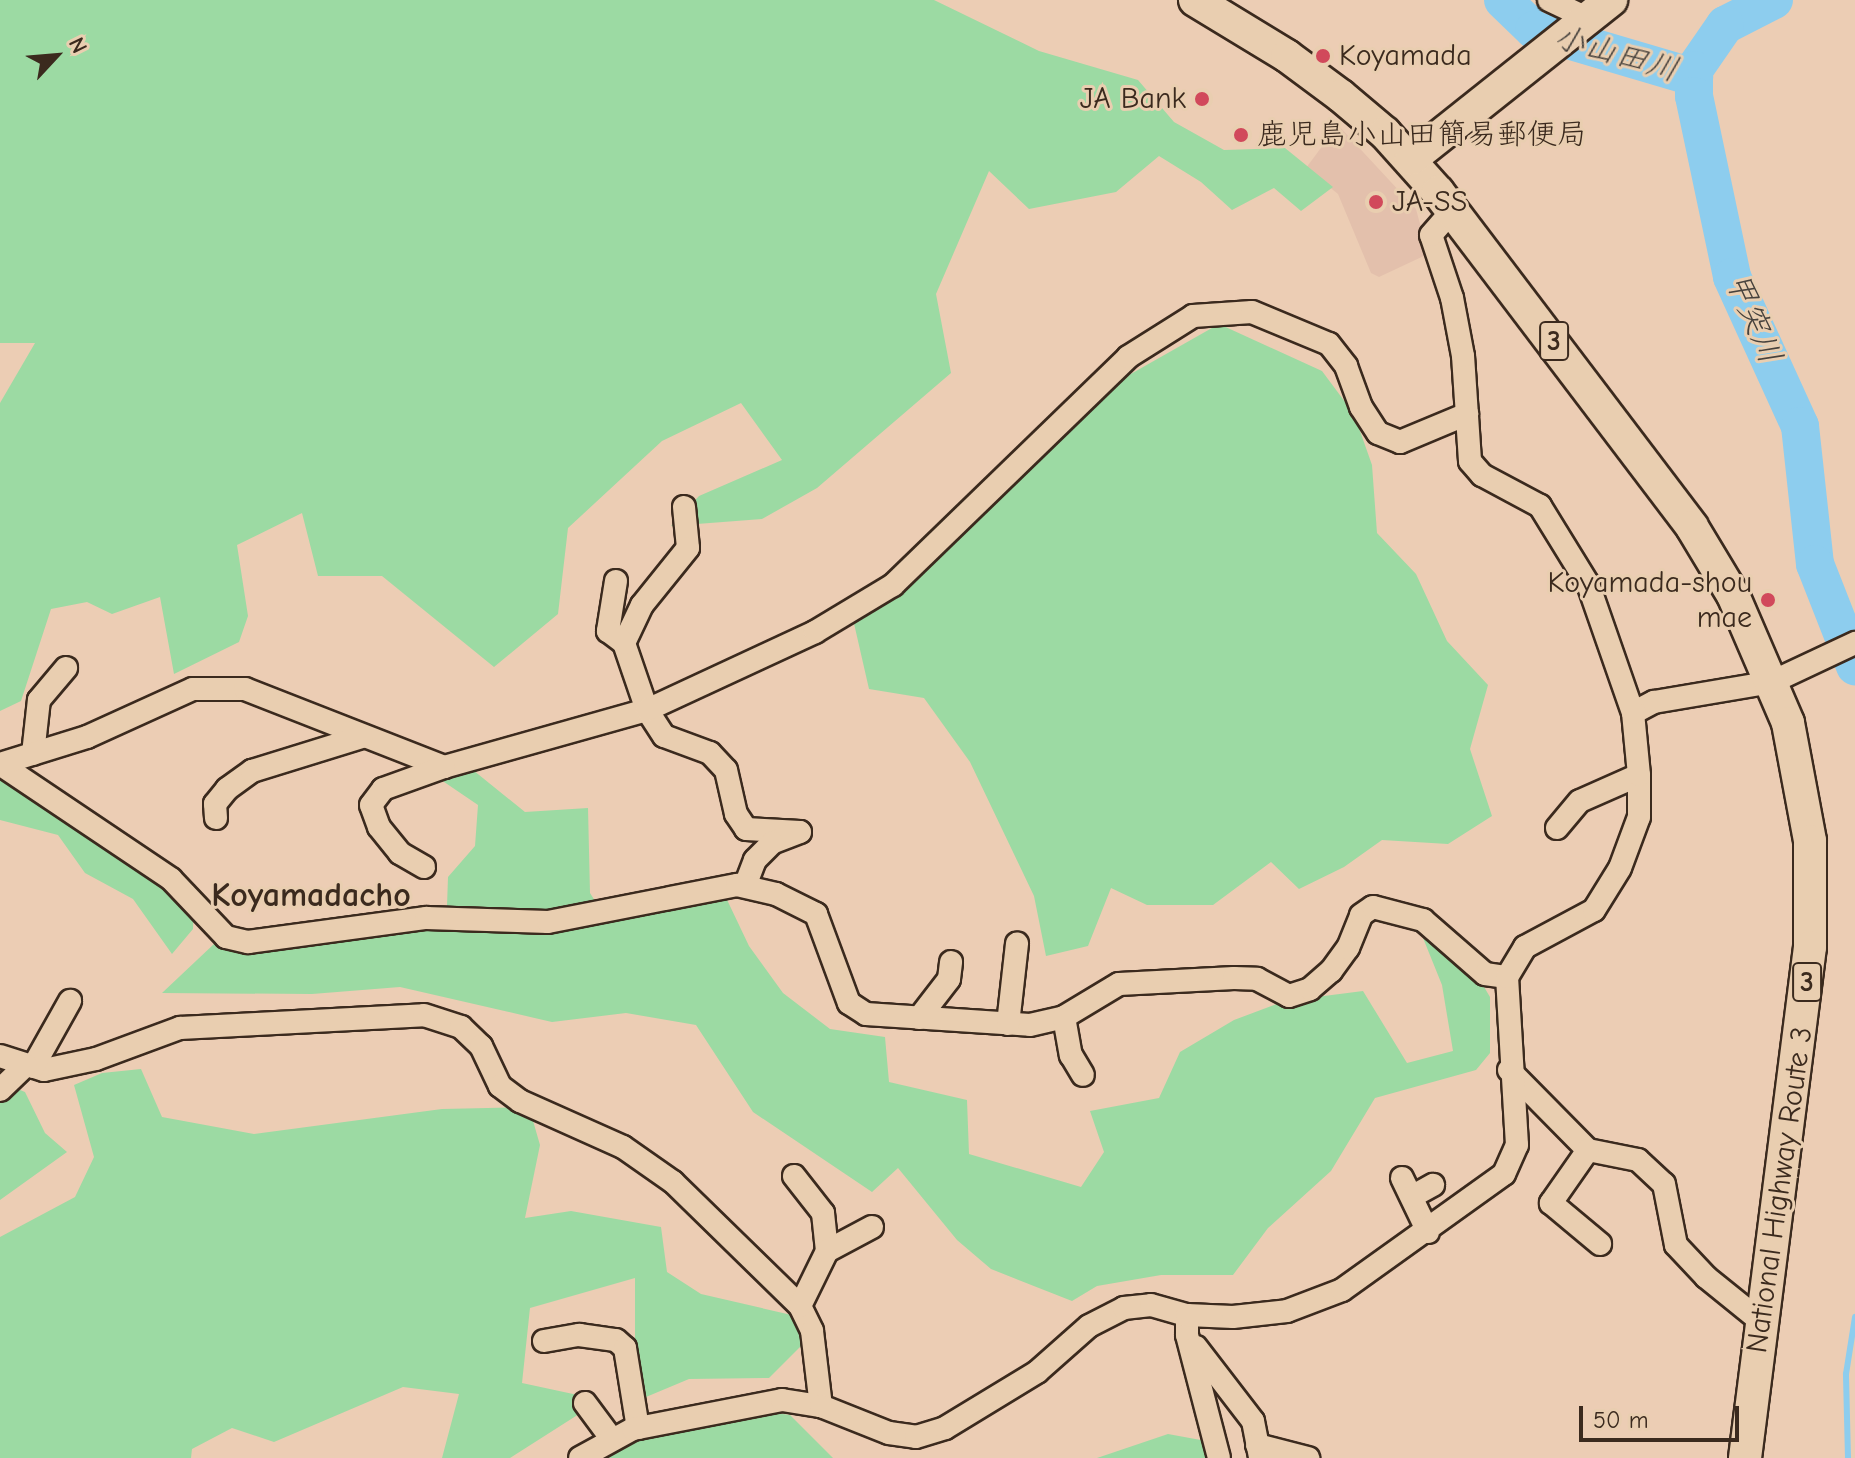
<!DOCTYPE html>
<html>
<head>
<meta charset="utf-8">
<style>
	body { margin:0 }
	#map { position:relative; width:1855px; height:1458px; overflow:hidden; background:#eccdb4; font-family:"Comic Neue","Klee One",sans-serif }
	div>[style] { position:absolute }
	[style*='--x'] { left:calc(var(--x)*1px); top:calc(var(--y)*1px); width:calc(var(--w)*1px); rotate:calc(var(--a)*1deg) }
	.built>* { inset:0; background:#e3c0ac }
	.green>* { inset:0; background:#9cdaa3 }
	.stream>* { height:6px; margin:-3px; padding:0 3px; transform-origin:3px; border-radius:3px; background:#8dcdee }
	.river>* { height:38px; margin:-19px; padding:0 19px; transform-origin:19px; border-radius:19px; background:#8dcdee }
	.roads { filter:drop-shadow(2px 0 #3b2a1e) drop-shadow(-2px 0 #3b2a1e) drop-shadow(0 2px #3b2a1e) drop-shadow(0 -2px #3b2a1e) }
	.minor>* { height:22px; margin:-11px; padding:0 11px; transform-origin:11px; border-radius:11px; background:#e9ceb0 }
	.highway>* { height:32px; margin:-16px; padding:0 16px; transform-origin:16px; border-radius:16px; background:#e9ceb0 }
	.dots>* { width:22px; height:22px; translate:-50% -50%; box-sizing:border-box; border:4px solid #e9ceb0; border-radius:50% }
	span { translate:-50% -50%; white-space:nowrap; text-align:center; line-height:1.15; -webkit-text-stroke:6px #e9ceb0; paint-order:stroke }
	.shield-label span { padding:2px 6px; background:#e9ceb0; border:2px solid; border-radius:6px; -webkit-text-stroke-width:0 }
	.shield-label { font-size:28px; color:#3b2a1e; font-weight:700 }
	.poi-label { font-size:30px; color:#3b2a1e }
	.left { translate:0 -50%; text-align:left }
	.right { translate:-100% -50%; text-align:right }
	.street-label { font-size:30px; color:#3b2a1e }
	.water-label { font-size:32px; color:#47423d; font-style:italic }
	.quarter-label { font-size:34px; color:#3b2a1e; font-weight:700 }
	.north { position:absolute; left:16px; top:16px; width:80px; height:80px; -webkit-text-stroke:6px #e9ceb0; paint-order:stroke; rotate:64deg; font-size:22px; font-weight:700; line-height:32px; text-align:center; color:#3b2a1e }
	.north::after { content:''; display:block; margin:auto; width:28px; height:36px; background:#3b2a1e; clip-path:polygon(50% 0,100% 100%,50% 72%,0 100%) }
	.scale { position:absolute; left:1579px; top:1406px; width:160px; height:36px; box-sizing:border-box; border:4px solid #3b2a1e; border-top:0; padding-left:10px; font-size:24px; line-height:28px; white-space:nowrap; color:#3b2a1e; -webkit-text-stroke:6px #e9ceb0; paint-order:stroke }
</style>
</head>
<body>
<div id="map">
	<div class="built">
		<div style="clip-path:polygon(1338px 125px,1416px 209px,1428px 254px,1379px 277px,1371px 273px,1338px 194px,1306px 168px)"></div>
	</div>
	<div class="green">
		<div style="clip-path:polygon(0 0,934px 0,1039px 51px,1138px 80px,1174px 122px,1224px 150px,1285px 148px,1333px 187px,1301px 211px,1274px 188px,1232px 210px,1201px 182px,1159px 156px,1116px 192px,1029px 209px,989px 171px,936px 294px,951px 373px,817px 488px,762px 519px,671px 526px,699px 496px,782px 460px,741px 403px,662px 441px,568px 528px,558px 614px,494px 667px,382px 576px,318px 576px,302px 513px,237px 545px,248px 616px,239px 642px,174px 674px,160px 597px,112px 614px,87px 602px,51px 609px,21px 701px,0 711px,0 403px,35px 343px,0 343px)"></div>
		<div style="clip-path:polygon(1219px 324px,1322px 371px,1354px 414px,1372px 465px,1377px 533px,1416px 574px,1447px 641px,1488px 685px,1470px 749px,1492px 816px,1448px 844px,1382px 840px,1344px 867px,1299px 889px,1271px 862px,1213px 905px,1147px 905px,1111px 888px,1088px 946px,1046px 956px,1034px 896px,970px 762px,924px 698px,869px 689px,850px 606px,963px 523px,1070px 419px,1129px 375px)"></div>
		<div style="clip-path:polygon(0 760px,65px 792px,194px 898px,193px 929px,172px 954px,133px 899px,85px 873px,58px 835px,0 820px)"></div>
		<div style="clip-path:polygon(468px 766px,525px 812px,588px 808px,590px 893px,602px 912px,720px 885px,749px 946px,783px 993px,830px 1029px,885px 1037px,889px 1082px,967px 1100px,969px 1154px,1081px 1187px,1104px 1152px,1090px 1111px,1159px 1098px,1180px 1052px,1234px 1020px,1285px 1001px,1363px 991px,1407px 1063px,1453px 1051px,1442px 985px,1421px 933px,1471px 965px,1490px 997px,1490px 1053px,1476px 1070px,1375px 1098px,1331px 1171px,1268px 1228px,1233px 1275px,1161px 1275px,1097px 1286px,1072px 1301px,991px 1269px,957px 1240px,898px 1168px,872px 1192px,753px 1112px,696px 1025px,626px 1013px,552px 1022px,400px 987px,312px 994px,162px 993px,232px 927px,271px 938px,447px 906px,448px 877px,475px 846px,478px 805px,425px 769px)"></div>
		<div style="clip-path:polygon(141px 1069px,162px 1117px,254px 1134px,442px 1109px,529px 1107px,540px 1145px,525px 1218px,571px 1211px,661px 1227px,667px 1272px,701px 1294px,796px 1316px,807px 1340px,769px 1378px,689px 1379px,646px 1397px,635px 1377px,635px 1278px,530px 1308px,522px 1383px,601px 1400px,510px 1458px,442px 1458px,459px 1394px,403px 1387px,274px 1442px,232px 1428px,192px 1449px,191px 1458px,0 1458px,0 1237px,75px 1197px,94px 1157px,74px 1085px,102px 1073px)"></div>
		<div style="clip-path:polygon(0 1082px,25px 1092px,45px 1133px,67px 1152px,0 1200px)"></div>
		<div style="clip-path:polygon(744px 1409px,790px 1415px,833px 1458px,593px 1458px,614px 1443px)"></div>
		<div style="clip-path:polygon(1168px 1434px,1217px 1443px,1222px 1458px,1097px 1458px)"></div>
	</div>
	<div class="stream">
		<div style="--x:1848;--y:1458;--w:84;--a:-91.4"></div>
		<div style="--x:1846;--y:1374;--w:58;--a:-81"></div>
	</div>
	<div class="river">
		<div style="--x:1503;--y:0;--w:43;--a:44.1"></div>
		<div style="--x:1534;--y:30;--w:167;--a:16.4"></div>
		<div style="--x:1774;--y:0;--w:55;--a:153"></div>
		<div style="--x:1725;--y:25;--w:55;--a:124.6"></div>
		<div style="--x:1694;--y:70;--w:26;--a:90"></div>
		<div style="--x:1694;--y:96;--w:185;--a:78.1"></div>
		<div style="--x:1732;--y:277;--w:164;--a:65.5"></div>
		<div style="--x:1800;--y:426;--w:139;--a:83.8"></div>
		<div style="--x:1815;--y:564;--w:110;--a:68.6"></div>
	</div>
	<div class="roads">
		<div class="minor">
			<div style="--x:1549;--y:0;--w:44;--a:25.4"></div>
			<div style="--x:684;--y:507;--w:41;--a:84.4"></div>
			<div style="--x:688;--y:548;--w:73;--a:128.9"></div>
			<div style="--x:642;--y:605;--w:42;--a:115.3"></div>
			<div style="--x:624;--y:643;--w:71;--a:71.1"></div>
			<div style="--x:647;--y:710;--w:31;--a:57"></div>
			<div style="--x:664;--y:736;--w:49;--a:20.3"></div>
			<div style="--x:710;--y:753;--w:23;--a:47"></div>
			<div style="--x:726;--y:770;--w:45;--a:77.2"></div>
			<div style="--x:736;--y:814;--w:18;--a:56"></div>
			<div style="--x:746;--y:829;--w:54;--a:3.2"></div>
			<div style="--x:800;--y:832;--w:30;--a:159"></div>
			<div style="--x:772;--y:843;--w:24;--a:135"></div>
			<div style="--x:755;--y:860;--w:28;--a:111"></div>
			<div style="--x:616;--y:581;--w:51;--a:99.1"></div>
			<div style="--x:608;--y:631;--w:20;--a:37"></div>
			<div style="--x:1633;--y:713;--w:24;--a:-28"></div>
			<div style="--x:1654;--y:702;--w:120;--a:-9.6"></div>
			<div style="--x:1772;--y:682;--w:92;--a:-25.2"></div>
			<div style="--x:33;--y:754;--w:54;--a:-83.7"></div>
			<div style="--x:39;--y:700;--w:42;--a:-49.8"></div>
			<div style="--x:0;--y:764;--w:206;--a:33.9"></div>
			<div style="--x:171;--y:879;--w:80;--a:46.5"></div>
			<div style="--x:226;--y:937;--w:23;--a:13"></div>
			<div style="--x:248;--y:942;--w:180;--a:-7.7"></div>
			<div style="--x:426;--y:918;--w:122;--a:1.9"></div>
			<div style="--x:548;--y:922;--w:193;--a:-11.1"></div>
			<div style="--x:737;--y:885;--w:40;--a:13"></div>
			<div style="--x:776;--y:894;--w:45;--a:26.6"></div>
			<div style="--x:816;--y:914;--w:95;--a:69.7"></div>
			<div style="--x:849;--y:1003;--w:20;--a:33"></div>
			<div style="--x:866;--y:1014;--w:164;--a:3.8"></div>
			<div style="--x:1030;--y:1025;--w:35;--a:-13"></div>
			<div style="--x:1064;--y:1017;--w:64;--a:-31"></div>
			<div style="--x:1119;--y:984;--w:115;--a:-3"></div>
			<div style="--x:1234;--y:978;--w:23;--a:2"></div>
			<div style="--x:1257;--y:979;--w:36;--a:28"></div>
			<div style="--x:1289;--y:996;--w:22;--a:-18"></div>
			<div style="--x:1310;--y:989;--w:28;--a:-41"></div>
			<div style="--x:1331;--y:971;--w:29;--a:-54"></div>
			<div style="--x:1348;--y:948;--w:35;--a:-68"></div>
			<div style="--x:1361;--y:915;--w:14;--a:-34"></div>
			<div style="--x:1373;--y:907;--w:52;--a:14.6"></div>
			<div style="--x:1423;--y:920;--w:82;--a:41.1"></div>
			<div style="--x:1485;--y:974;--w:22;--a:8"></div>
			<div style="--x:0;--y:764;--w:91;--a:-17.2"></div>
			<div style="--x:87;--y:737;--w:116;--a:-24.4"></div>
			<div style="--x:193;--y:689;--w:52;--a:0"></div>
			<div style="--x:245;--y:689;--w:214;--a:21.4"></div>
			<div style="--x:444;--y:767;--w:211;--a:-15.7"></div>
			<div style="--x:647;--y:710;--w:185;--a:-24.9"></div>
			<div style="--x:815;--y:632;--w:91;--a:-31.1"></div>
			<div style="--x:893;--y:585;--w:327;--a:-44.1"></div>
			<div style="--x:1128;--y:357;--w:77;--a:-32.2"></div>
			<div style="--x:1193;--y:316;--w:59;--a:-3.9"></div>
			<div style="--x:1252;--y:312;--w:83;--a:22.6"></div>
			<div style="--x:1329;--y:344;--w:28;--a:52"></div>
			<div style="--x:1346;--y:366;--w:44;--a:69.9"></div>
			<div style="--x:1361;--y:407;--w:31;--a:57"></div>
			<div style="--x:1378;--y:433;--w:24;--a:22"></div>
			<div style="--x:1400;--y:442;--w:73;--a:-22.7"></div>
			<div style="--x:216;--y:818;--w:14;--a:-94"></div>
			<div style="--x:215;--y:804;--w:19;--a:-51"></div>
			<div style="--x:227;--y:789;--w:31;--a:-36"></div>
			<div style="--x:252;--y:771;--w:115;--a:-17.2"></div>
			<div style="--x:1557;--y:828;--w:35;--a:-50"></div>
			<div style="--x:1580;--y:801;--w:64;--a:-23.8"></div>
			<div style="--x:424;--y:867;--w:28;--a:-150"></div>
			<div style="--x:400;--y:853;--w:33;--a:-129"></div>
			<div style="--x:379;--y:827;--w:23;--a:-110"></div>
			<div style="--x:371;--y:805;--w:20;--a:-53"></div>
			<div style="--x:383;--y:789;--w:65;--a:-19.8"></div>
			<div style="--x:1064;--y:1017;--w:39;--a:80"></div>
			<div style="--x:1071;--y:1055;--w:23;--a:59"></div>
			<div style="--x:919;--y:1018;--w:49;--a:-52.4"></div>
			<div style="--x:949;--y:979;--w:17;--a:-83"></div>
			<div style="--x:1008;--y:1024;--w:81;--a:-83.6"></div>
			<div style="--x:0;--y:1056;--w:46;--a:17.7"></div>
			<div style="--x:44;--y:1070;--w:53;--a:-11.9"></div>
			<div style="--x:96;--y:1059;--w:90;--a:-20.3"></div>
			<div style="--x:180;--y:1028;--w:244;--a:-3"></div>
			<div style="--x:424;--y:1015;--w:39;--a:18"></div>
			<div style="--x:461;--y:1027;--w:28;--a:44"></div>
			<div style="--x:481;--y:1046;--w:44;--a:64.6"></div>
			<div style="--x:500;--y:1086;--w:25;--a:37"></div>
			<div style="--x:520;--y:1101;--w:113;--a:24.1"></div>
			<div style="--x:623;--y:1147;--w:61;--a:35"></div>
			<div style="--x:673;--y:1182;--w:177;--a:44.3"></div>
			<div style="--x:800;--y:1306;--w:28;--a:64"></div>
			<div style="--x:812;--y:1331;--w:76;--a:83.2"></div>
			<div style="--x:33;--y:1067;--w:76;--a:-60.7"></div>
			<div style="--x:1509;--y:1070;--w:112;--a:45.4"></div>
			<div style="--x:1588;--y:1150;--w:51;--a:11.3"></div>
			<div style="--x:1638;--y:1160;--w:35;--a:43"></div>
			<div style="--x:1664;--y:1184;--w:62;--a:78.9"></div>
			<div style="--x:1676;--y:1245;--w:44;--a:46.8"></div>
			<div style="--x:1706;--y:1277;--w:73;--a:38.9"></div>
			<div style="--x:0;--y:1090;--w:36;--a:-44"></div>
			<div style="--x:1588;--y:1150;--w:65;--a:124.9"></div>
			<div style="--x:1551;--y:1203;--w:64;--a:39.9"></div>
			<div style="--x:794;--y:1176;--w:47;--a:51.9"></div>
			<div style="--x:823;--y:1213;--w:38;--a:84"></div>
			<div style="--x:827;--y:1251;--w:61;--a:116.1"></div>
			<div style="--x:1402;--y:1178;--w:60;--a:64.3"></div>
			<div style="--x:1413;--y:1196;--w:23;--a:-29"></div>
			<div style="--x:827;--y:1251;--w:51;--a:-28.1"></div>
			<div style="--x:1187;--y:1315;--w:20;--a:90"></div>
			<div style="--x:1187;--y:1335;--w:127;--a:75.4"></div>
			<div style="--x:544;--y:1341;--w:36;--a:-10"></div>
			<div style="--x:579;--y:1335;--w:37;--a:8"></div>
			<div style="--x:616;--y:1340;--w:12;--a:42"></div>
			<div style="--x:625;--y:1348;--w:81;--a:80.8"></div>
			<div style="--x:1196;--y:1347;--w:93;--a:52.4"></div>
			<div style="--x:1253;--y:1421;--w:38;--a:79"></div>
			<div style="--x:585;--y:1403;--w:44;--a:53.4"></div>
			<div style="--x:1257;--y:1445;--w:53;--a:14.3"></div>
			<div style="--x:580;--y:1458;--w:60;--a:-28.7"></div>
			<div style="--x:633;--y:1429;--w:152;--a:-11"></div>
			<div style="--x:782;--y:1400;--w:39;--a:9"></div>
			<div style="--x:821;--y:1406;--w:73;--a:21.7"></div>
			<div style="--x:889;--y:1433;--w:27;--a:8"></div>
			<div style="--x:916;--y:1437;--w:30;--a:-17"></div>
			<div style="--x:945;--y:1428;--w:108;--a:-31.3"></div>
			<div style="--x:1037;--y:1372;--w:69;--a:-41.5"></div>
			<div style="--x:1089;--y:1326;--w:39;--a:-27"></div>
			<div style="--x:1124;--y:1308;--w:27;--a:-6"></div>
			<div style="--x:1151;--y:1305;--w:37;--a:16"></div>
			<div style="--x:1187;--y:1315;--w:46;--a:2.5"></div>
			<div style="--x:1233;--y:1317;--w:54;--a:-6.3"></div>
			<div style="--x:1287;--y:1311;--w:59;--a:-20.9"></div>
			<div style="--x:1342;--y:1290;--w:199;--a:-35.6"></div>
			<div style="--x:1504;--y:1174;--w:32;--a:-66"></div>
			<div style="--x:1517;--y:1145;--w:168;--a:-93.4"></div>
			<div style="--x:1507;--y:977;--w:35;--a:-59"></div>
			<div style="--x:1525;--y:947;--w:78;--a:-28.2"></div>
			<div style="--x:1594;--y:910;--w:49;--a:-58.2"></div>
			<div style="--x:1620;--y:868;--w:54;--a:-69.6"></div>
			<div style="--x:1639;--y:817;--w:42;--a:-90"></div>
			<div style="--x:1639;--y:775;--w:62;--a:-95.5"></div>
			<div style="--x:1633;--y:713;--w:137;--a:-109.2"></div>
			<div style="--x:1588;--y:584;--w:92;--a:-121.6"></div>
			<div style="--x:1540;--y:506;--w:66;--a:-151.9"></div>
			<div style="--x:1482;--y:475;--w:18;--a:-131"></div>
			<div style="--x:1470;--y:461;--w:105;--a:-93.8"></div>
			<div style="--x:1463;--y:356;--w:59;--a:-100.7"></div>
			<div style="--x:1452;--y:298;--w:66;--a:-108.4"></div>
			<div style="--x:1431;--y:235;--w:33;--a:-49"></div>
		</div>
		<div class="highway">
			<div style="--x:1195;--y:0;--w:108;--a:31.3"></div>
			<div style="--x:1287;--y:56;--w:67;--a:36.5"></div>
			<div style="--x:1341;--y:96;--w:57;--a:40.1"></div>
			<div style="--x:1385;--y:133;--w:79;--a:48.1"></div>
			<div style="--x:1438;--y:192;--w:420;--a:52.8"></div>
			<div style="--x:1692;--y:527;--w:79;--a:58.9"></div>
			<div style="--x:1733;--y:595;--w:139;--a:66.7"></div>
			<div style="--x:1788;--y:723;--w:120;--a:79.4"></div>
			<div style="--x:1810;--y:841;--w:106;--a:90"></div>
			<div style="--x:1810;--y:947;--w:515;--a:97.25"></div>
			<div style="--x:1411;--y:159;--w:256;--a:-38.5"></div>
		</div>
	</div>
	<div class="dots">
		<div style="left:1323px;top:56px;background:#d1495b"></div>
		<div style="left:1202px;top:99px;background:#d1495b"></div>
		<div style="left:1241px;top:135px;background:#d1495b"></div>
		<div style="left:1376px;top:202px;background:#d1495b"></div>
		<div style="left:1768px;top:600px;background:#d1495b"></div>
	</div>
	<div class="shield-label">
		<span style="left:1554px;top:341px">3</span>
		<span style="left:1807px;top:982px">3</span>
	</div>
	<div class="poi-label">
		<span class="left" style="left:1339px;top:56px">Koyamada</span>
		<span class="right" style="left:1186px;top:99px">JA Bank</span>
		<span class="left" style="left:1257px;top:135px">鹿児島小山田簡易郵便局</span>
		<span class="left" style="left:1392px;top:202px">JA-SS</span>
		<span class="right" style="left:1752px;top:600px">Koyamada-shou<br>mae</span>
	</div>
	<div class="street-label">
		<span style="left:1780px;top:1190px;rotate:-82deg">National Highway Route 3</span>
	</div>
	<div class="water-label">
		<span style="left:1616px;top:54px;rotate:16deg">小山田川</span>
		<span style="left:1753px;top:318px;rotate:67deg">甲突川</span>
	</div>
	<div class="quarter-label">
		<span style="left:311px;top:896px">Koyamadacho</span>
	</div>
	<div class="north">N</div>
	<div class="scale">50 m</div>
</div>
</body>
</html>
